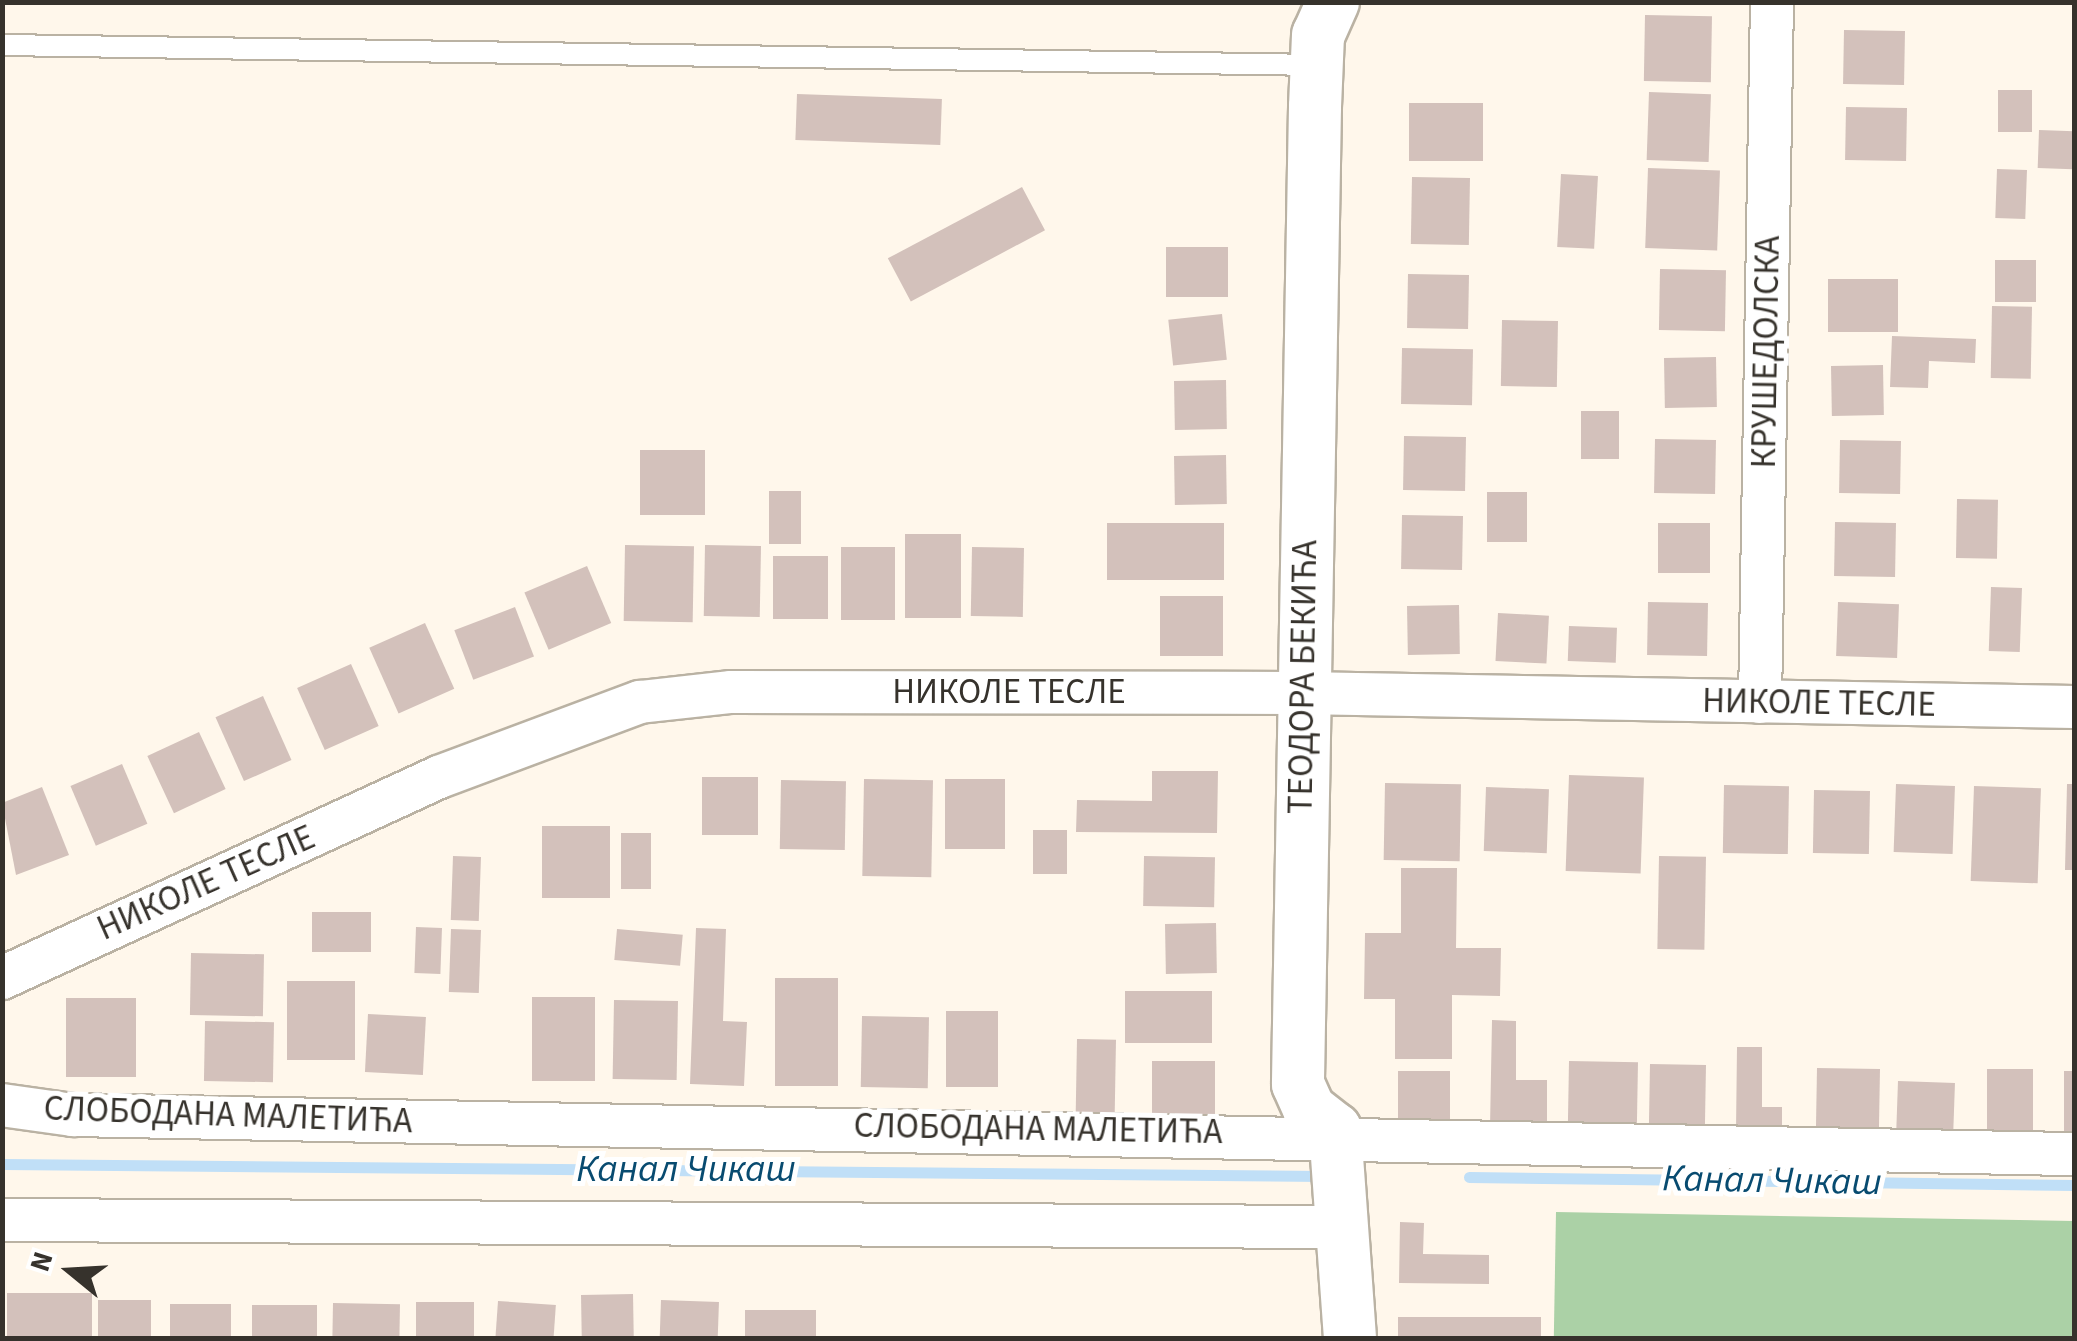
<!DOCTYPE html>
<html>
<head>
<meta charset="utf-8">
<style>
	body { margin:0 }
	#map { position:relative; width:2077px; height:1341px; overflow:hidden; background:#fff7eb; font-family:"Source Sans 3",sans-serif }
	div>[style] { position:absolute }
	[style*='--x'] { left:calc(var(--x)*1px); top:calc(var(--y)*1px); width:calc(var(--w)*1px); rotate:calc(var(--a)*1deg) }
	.green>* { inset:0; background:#abd1a6; transform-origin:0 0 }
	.stream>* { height:11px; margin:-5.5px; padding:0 5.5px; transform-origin:5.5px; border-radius:5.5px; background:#c0dff7 }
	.building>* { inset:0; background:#d3c1bb; transform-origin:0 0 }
	.roads { filter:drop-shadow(2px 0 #bab2a3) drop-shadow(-2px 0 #bab2a3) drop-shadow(0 2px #bab2a3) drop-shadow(0 -2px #bab2a3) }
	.service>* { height:20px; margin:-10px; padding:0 10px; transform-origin:10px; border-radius:10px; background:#fff }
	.minor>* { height:42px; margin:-21px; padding:0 21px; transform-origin:21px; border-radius:21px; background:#fff }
	.tertiary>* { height:52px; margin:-26px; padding:0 26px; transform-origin:26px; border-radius:26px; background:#fff }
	span { translate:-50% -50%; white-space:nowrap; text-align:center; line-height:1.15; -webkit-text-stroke:10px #fff; paint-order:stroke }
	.street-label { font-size:35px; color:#36322c }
	.water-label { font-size:38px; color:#084b70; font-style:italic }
	.frame { position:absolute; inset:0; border:5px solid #36322c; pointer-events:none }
	.north { position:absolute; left:20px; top:1221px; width:100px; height:100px; -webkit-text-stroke:8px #fff; paint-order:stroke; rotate:288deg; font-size:28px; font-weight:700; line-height:40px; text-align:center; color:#36322c }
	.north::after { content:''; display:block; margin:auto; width:35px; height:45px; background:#36322c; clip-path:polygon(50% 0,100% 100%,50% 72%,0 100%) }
</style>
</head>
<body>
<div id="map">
	<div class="green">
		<div style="left:1556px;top:1212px;width:518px;height:126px;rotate:1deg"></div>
	</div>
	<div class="stream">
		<div style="--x:2;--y:1164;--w:1321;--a:0.52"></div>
		<div style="--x:1469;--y:1177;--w:605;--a:0.76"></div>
	</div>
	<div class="building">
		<div style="left:1645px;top:15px;width:67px;height:66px;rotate:1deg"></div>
		<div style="left:1844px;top:30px;width:61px;height:54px;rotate:1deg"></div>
		<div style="left:1998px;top:90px;width:34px;height:42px"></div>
		<div style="left:1649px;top:92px;width:62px;height:68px;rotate:2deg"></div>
		<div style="left:797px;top:94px;width:145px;height:46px;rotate:2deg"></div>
		<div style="left:1409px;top:103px;width:74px;height:58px"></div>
		<div style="left:1846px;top:107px;width:61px;height:53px;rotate:1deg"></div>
		<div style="left:2039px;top:130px;width:35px;height:38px;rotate:2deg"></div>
		<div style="left:1648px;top:168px;width:72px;height:80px;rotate:2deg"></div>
		<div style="left:1997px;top:169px;width:30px;height:49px;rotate:2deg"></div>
		<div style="left:1561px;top:174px;width:37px;height:73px;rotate:3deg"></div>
		<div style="left:1412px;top:177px;width:58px;height:67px;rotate:1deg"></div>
		<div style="left:1022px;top:187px;width:49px;height:152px;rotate:62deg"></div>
		<div style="left:1166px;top:247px;width:62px;height:50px"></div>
		<div style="left:1995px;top:260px;width:41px;height:42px"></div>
		<div style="left:1660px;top:269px;width:66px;height:61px;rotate:1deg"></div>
		<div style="left:1408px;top:274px;width:61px;height:54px;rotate:1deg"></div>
		<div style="left:1828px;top:279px;width:70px;height:53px"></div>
		<div style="left:1992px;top:306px;width:40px;height:72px;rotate:1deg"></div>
		<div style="left:1222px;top:314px;width:46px;height:54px;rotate:84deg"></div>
		<div style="left:1502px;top:320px;width:56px;height:66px;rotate:1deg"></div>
		<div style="clip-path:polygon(1892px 336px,1976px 339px,1975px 363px,1929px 361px,1928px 388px,1890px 387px)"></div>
		<div style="left:1402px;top:348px;width:71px;height:56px;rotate:1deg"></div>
		<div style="left:1716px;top:357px;width:50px;height:52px;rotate:89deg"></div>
		<div style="left:1883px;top:365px;width:50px;height:52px;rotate:89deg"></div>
		<div style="left:1226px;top:380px;width:49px;height:52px;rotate:89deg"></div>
		<div style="left:1581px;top:411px;width:38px;height:48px"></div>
		<div style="left:1404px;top:436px;width:62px;height:54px;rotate:1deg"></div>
		<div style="left:1655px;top:439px;width:61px;height:54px;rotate:1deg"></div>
		<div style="left:1840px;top:440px;width:61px;height:53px;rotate:1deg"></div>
		<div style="left:640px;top:450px;width:65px;height:65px"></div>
		<div style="left:1226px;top:455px;width:49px;height:52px;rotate:89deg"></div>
		<div style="left:769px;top:491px;width:32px;height:53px"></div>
		<div style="left:1487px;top:492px;width:40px;height:50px"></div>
		<div style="left:1957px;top:499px;width:41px;height:59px;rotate:1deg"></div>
		<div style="left:1402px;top:515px;width:61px;height:54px;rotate:1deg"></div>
		<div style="left:1835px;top:522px;width:61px;height:54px;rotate:1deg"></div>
		<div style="left:1107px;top:523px;width:117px;height:57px"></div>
		<div style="left:1658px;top:523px;width:52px;height:50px"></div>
		<div style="left:905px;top:534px;width:56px;height:84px"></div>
		<div style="left:625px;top:545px;width:69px;height:76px;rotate:1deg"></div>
		<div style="left:705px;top:545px;width:56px;height:71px;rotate:1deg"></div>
		<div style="left:841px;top:547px;width:54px;height:73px"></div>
		<div style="left:972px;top:547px;width:52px;height:69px;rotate:1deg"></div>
		<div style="left:773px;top:556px;width:55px;height:63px"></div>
		<div style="left:587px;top:566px;width:62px;height:68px;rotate:67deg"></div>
		<div style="left:1991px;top:587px;width:31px;height:64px;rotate:2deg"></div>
		<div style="left:1160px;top:596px;width:63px;height:60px"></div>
		<div style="left:1648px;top:602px;width:60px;height:53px;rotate:1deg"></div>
		<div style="left:1838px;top:602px;width:61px;height:54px;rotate:2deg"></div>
		<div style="left:1459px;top:605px;width:49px;height:52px;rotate:89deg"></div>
		<div style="left:515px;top:607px;width:53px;height:65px;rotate:69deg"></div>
		<div style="left:1498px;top:613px;width:51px;height:48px;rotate:3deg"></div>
		<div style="left:425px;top:623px;width:72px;height:61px;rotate:66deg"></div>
		<div style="left:1569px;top:626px;width:48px;height:35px;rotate:2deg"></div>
		<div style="left:351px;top:664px;width:68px;height:59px;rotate:66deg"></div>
		<div style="left:263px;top:696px;width:70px;height:52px;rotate:66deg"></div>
		<div style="left:199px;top:732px;width:63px;height:57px;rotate:65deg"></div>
		<div style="left:122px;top:764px;width:65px;height:56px;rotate:67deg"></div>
		<div style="clip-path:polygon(1152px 771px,1218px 771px,1217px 833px,1076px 832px,1077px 800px,1152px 801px)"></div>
		<div style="left:1569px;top:775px;width:75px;height:96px;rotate:2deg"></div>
		<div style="left:702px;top:777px;width:56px;height:58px"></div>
		<div style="left:864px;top:779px;width:69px;height:97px;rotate:1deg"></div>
		<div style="left:945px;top:779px;width:60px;height:70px"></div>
		<div style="left:781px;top:780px;width:65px;height:69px;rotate:1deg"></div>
		<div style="left:1385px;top:783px;width:76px;height:77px;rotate:1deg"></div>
		<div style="left:1896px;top:784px;width:59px;height:68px;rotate:2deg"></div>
		<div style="clip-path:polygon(2067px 784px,2074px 784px,2074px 870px,2065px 870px)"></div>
		<div style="left:1724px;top:785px;width:65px;height:68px;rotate:1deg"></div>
		<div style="left:1974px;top:786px;width:67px;height:95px;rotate:2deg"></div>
		<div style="clip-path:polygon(42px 787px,69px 855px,16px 875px,2px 803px)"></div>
		<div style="left:1486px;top:787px;width:63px;height:64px;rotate:2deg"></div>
		<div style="left:1814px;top:790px;width:56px;height:63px;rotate:1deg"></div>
		<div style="left:542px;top:826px;width:68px;height:72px"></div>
		<div style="left:1033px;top:830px;width:34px;height:44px"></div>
		<div style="left:651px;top:833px;width:56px;height:30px;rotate:90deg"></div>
		<div style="left:453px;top:856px;width:28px;height:64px;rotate:2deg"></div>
		<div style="left:1144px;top:856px;width:71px;height:50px;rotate:1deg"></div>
		<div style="left:1659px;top:856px;width:47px;height:93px;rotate:1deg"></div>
		<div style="clip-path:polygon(1401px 868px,1457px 868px,1456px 948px,1501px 948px,1500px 996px,1452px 995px,1452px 1059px,1395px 1059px,1395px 999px,1364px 999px,1365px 933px,1401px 933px)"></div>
		<div style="left:312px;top:912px;width:59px;height:40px"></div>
		<div style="left:1216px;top:923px;width:50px;height:51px;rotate:89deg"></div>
		<div style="left:416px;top:927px;width:26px;height:46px;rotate:2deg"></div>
		<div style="clip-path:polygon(696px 928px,726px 929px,723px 1021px,747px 1022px,744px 1086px,690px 1084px)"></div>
		<div style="left:451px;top:929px;width:30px;height:63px;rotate:2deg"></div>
		<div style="left:617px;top:929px;width:66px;height:31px;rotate:5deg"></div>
		<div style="left:191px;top:953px;width:73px;height:62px;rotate:1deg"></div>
		<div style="left:775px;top:978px;width:63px;height:108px"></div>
		<div style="left:287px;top:981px;width:68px;height:79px"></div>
		<div style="left:1125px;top:991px;width:87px;height:52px"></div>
		<div style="left:532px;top:997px;width:63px;height:84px"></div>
		<div style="left:66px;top:998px;width:70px;height:79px"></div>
		<div style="left:614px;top:1000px;width:64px;height:79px;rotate:1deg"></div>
		<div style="left:946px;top:1011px;width:52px;height:76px"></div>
		<div style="left:368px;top:1014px;width:58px;height:58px;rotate:3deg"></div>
		<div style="left:862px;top:1016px;width:67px;height:71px;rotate:1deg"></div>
		<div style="clip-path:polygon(1492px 1020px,1516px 1021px,1516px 1080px,1547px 1080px,1547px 1128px,1490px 1127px)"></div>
		<div style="left:205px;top:1021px;width:69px;height:60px;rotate:1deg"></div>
		<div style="left:1077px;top:1039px;width:39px;height:74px;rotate:1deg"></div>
		<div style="clip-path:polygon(1737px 1047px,1762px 1047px,1762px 1107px,1782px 1107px,1782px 1131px,1736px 1130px)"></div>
		<div style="left:1152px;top:1061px;width:63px;height:53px"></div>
		<div style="left:1569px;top:1061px;width:69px;height:70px;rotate:1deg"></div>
		<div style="left:1650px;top:1064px;width:56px;height:66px;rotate:1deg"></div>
		<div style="left:1817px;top:1068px;width:63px;height:65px;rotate:1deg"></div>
		<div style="left:1987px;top:1069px;width:46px;height:71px"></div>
		<div style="left:1398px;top:1071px;width:52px;height:55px"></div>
		<div style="left:2064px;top:1071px;width:10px;height:65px"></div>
		<div style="left:1898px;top:1081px;width:57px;height:54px;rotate:2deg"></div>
		<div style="clip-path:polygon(1400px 1222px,1424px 1223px,1423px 1254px,1489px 1255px,1489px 1284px,1399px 1283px)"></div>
		<div style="left:7px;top:1293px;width:85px;height:45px"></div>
		<div style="left:633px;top:1294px;width:44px;height:52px;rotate:89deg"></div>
		<div style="left:98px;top:1300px;width:53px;height:38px"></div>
		<div style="left:661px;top:1300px;width:58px;height:38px;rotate:2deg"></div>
		<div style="left:498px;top:1301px;width:58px;height:37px;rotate:4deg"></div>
		<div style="left:416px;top:1302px;width:58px;height:36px"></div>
		<div style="left:333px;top:1303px;width:67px;height:35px;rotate:1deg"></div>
		<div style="left:170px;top:1304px;width:61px;height:34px"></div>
		<div style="left:252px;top:1305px;width:65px;height:33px"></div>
		<div style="left:745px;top:1310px;width:71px;height:28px"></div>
		<div style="left:1398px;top:1317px;width:143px;height:21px"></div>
	</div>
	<div class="roads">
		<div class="service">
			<div style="--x:2;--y:45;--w:1313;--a:0.87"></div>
		</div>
		<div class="minor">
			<div style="--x:1760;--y:702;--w:700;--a:-89.02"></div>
			<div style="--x:2;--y:978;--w:481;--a:-24.7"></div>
			<div style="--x:439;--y:777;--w:215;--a:-20.5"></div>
			<div style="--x:640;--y:702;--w:92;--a:-6.3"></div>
			<div style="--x:731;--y:692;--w:570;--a:0.1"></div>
			<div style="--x:1301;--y:693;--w:773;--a:1.04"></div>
			<div style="--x:2;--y:1105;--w:72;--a:8"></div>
			<div style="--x:73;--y:1115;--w:2001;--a:1.12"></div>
			<div style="--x:2;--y:1220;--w:1343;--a:0.3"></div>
		</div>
		<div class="tertiary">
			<div style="--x:1333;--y:2;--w:36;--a:114"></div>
			<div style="--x:1318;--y:35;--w:72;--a:92.4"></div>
			<div style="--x:1315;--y:107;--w:977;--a:91"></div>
			<div style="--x:1298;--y:1084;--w:27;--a:66"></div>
			<div style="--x:1309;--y:1109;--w:33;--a:38"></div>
			<div style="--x:1335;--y:1129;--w:210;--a:85.9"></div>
		</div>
	</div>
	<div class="street-label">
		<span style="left:1766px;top:352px;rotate:-89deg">КРУШЕДОЛСКА</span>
		<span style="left:1303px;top:677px;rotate:-89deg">ТЕОДОРА БЕКИЋА</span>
		<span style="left:1009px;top:692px">НИКОЛЕ ТЕСЛЕ</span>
		<span style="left:1819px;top:703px;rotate:1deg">НИКОЛЕ ТЕСЛЕ</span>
		<span style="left:206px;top:883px;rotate:-24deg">НИКОЛЕ ТЕСЛЕ</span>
		<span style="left:228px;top:1115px;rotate:2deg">СЛОБОДАНА МАЛЕТИЋА</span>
		<span style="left:1038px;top:1129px;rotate:1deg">СЛОБОДАНА МАЛЕТИЋА</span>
	</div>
	<div class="water-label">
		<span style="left:686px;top:1170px">Канал Чикаш</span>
		<span style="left:1772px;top:1181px;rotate:1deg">Канал Чикаш</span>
	</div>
	<div class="frame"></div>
	<div class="north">N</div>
</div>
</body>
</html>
